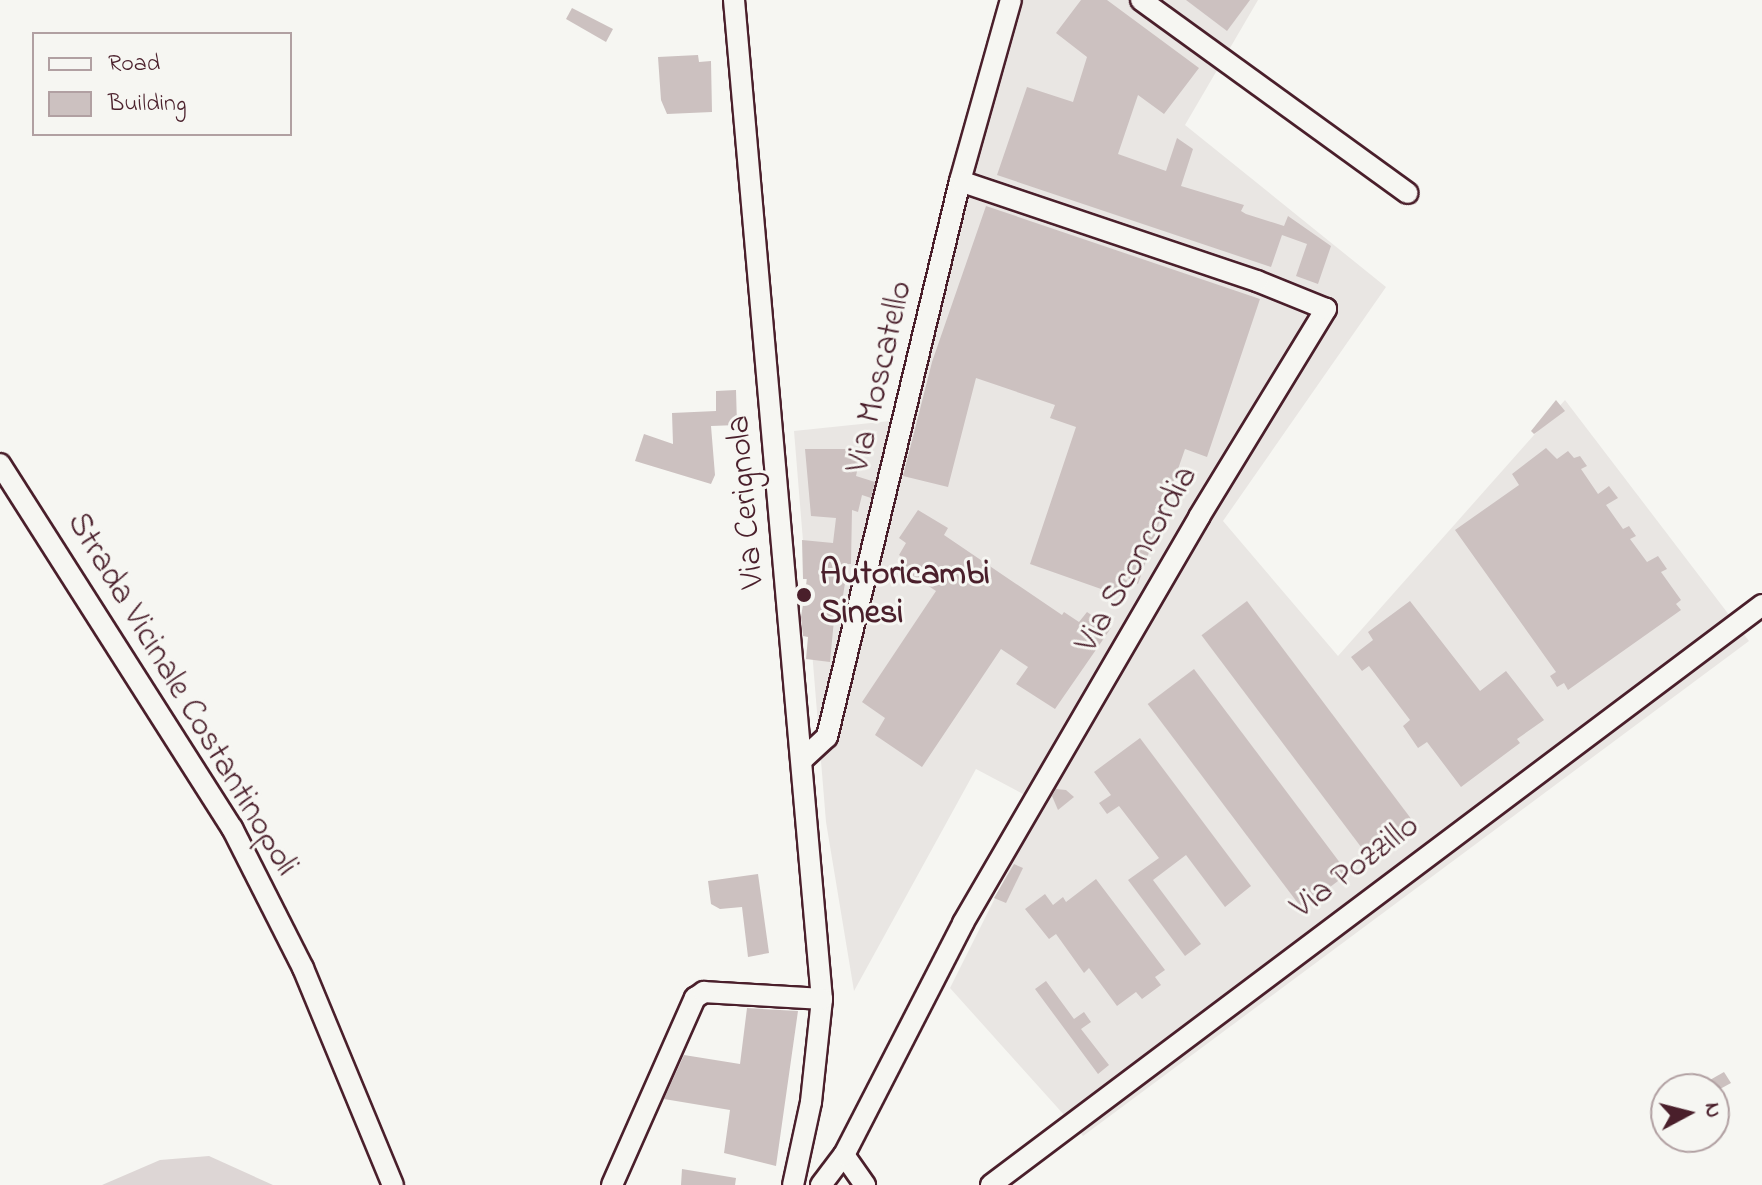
<!DOCTYPE html>
<html>
<head>
<meta charset="utf-8">
<style>
	body { margin:0 }
	#map { position:relative; width:1762px; height:1185px; overflow:hidden; background:#f6f6f2; font-family:"Indie Flower",sans-serif }
	div>[style] { position:absolute }
	[style*='--x'] { left:calc(var(--x)*1px); top:calc(var(--y)*1px); width:calc(var(--w)*1px); rotate:calc(var(--a)*1deg) }
	.built>* { inset:0; background:#e9e6e3 }
	.green>* { inset:0; background:#ddd6d5 }
	.building>* { inset:0; background:#ccc1c0; transform-origin:0 0 }
	.roads { filter:drop-shadow(2px 0 #4a1f2b) drop-shadow(-2px 0 #4a1f2b) drop-shadow(0 2px #4a1f2b) drop-shadow(0 -2px #4a1f2b) }
	.minor>* { height:20px; margin:-10px; padding:0 10px; transform-origin:10px; border-radius:10px; background:#f6f6f2 }
	.dots>* { width:22px; height:22px; translate:-50% -50%; box-sizing:border-box; border:4px solid #f6f6f2; border-radius:50% }
	span { translate:-50% -50%; white-space:nowrap; text-align:center; line-height:1.15; -webkit-text-stroke:6px #f6f6f2; paint-order:stroke }
	.street-label { font-size:34px; color:#4a1f2b }
	.poi-label { font-size:34px; color:#4a1f2b; font-weight:700 }
	.left { translate:0 -50%; text-align:left }
	.legend { position:absolute; left:32px; top:32px; width:260px; height:104px; box-sizing:border-box; background:#f6f6f2; border:2px solid #b1a0a2; margin:0; padding:10px 14px; list-style:none; font-size:24px; color:#4a1f2b }
	.legend li { display:flex; align-items:center; gap:16px; height:40px }
	.legend b { width:40px; border:2px solid #b1a0a2 }
	.north { position:absolute; left:1650px; top:1073px; width:80px; height:80px; box-sizing:border-box; background:#f6f6f2; border:2px solid #b1a0a2; border-radius:50%; rotate:83deg; font-size:22px; font-weight:700; line-height:32px; text-align:center; color:#4a1f2b }
	.north::after { content:''; display:block; margin:auto; width:28px; height:36px; background:#4a1f2b; clip-path:polygon(50% 0,100% 100%,50% 72%,0 100%) }
</style>
</head>
<body>
<div id="map">
	<div class="built">
		<div style="clip-path:polygon(999px 0,1258px 0,1185px 125px,1386px 287px,1223px 521px,1338px 656px,1565px 400px,1749px 641px,1083px 1136px,950px 988px,1042px 804px,976px 769px,854px 991px,826px 822px,794px 431px,890px 421px)"></div>
	</div>
	<div class="green">
		<div style="clip-path:polygon(209px 1156px,273px 1185px,102px 1185px,160px 1160px)"></div>
	</div>
	<div class="building">
		<div style="clip-path:polygon(1081px 0,1107px 0,1199px 68px,1164px 114px,1138px 95px,1118px 154px,1166px 171px,1177px 138px,1193px 149px,1181px 186px,1244px 205px,1241px 211px,1246px 214px,1284px 226px,1288px 216px,1331px 246px,1318px 284px,1296px 276px,1307px 244px,1282px 235px,1271px 267px,997px 175px,1027px 87px,1073px 102px,1087px 57px,1056px 33px)"></div>
		<div style="clip-path:polygon(1186px 0,1250px 0,1227px 31px)"></div>
		<div style="clip-path:polygon(572px 8px,613px 29px,606px 42px,566px 19px)"></div>
		<div style="clip-path:polygon(698px 55px,699px 62px,711px 61px,712px 112px,667px 114px,661px 100px,658px 57px)"></div>
		<div style="clip-path:polygon(986px 206px,1260px 299px,1207px 457px,1185px 449px,1138px 584px,1128px 578px,1121px 596px,1030px 564px,1076px 427px,1050px 418px,1055px 405px,976px 378px,948px 487px,903px 476px,932px 362px)"></div>
		<div style="clip-path:polygon(736px 390px,737px 425px,711px 426px,715px 475px,711px 484px,635px 461px,644px 434px,673px 444px,672px 413px,716px 411px,716px 391px)"></div>
		<div style="clip-path:polygon(1556px 400px,1565px 411px,1534px 434px,1531px 431px)"></div>
		<div style="clip-path:polygon(1546px 448px,1557px 459px,1568px 451px,1574px 458px,1580px 456px,1587px 466px,1581px 469px,1598px 494px,1609px 486px,1618px 498px,1606px 505px,1623px 529px,1629px 526px,1636px 536px,1630px 539px,1647px 562px,1658px 556px,1667px 569px,1661px 572px,1681px 600px,1676px 604px,1681px 610px,1568px 690px,1564px 683px,1557px 687px,1550px 676px,1556px 672px,1455px 530px,1519px 485px,1512px 474px)"></div>
		<div style="clip-path:polygon(805px 449px,862px 449px,856px 476px,875px 482px,871px 498px,862px 495px,858px 512px,852px 510px,851px 564px,848px 564px,842px 602px,839px 601px,837px 621px,834px 620px,830px 662px,806px 659px,808px 637px,803px 636px,801px 617px,807px 579px,803px 579px,802px 540px,833px 543px,836px 518px,811px 516px)"></div>
		<div style="clip-path:polygon(918px 510px,948px 528px,944px 535px,1062px 615px,1064px 612px,1079px 622px,1087px 612px,1111px 628px,1055px 709px,1016px 684px,1028px 667px,1001px 649px,922px 767px,875px 735px,885px 718px,862px 702px,936px 591px,900px 567px,905px 559px,899px 555px,906px 543px,899px 538px)"></div>
		<div style="left:1247px;top:601px;width:277px;height:57px;rotate:53deg"></div>
		<div style="clip-path:polygon(1410px 601px,1480px 691px,1506px 671px,1544px 720px,1517px 739px,1520px 743px,1461px 787px,1427px 742px,1418px 748px,1403px 726px,1410px 720px,1369px 666px,1362px 671px,1351px 657px,1373px 640px,1368px 632px)"></div>
		<div style="left:1194px;top:669px;width:256px;height:58px;rotate:53deg"></div>
		<div style="clip-path:polygon(1140px 738px,1251px 886px,1225px 907px,1186px 855px,1153px 880px,1201px 944px,1185px 956px,1128px 880px,1159px 858px,1119px 806px,1107px 814px,1099px 803px,1111px 795px,1094px 772px)"></div>
		<div style="clip-path:polygon(1056px 789px,1066px 790px,1074px 797px,1058px 810px,1052px 796px)"></div>
		<div style="clip-path:polygon(1014px 864px,1023px 868px,1006px 903px,994px 898px)"></div>
		<div style="clip-path:polygon(758px 874px,769px 953px,748px 957px,742px 907px,720px 909px,711px 904px,708px 881px)"></div>
		<div style="clip-path:polygon(1096px 879px,1165px 970px,1155px 977px,1161px 985px,1142px 999px,1136px 992px,1117px 1006px,1089px 968px,1084px 973px,1056px 934px,1049px 939px,1025px 909px,1045px 894px,1053px 905px,1063px 897px,1066px 902px)"></div>
		<div style="clip-path:polygon(1046px 981px,1074px 1019px,1084px 1012px,1091px 1022px,1081px 1029px,1109px 1065px,1098px 1074px,1035px 989px)"></div>
		<div style="clip-path:polygon(747px 1008px,798px 1011px,776px 1166px,724px 1153px,730px 1110px,664px 1099px,684px 1055px,740px 1064px)"></div>
		<div style="clip-path:polygon(1724px 1072px,1731px 1083px,1720px 1089px,1694px 1089px)"></div>
		<div style="clip-path:polygon(682px 1169px,736px 1178px,735px 1185px,681px 1185px)"></div>
	</div>
	<div class="roads">
		<div class="minor">
			<div style="--x:734;--y:0;--w:1003;--a:84.97"></div>
			<div style="--x:822;--y:999;--w:104;--a:96.1"></div>
			<div style="--x:811;--y:1102;--w:85;--a:102.2"></div>
			<div style="--x:1141;--y:0;--w:329;--a:35.9"></div>
			<div style="--x:0;--y:464;--w:432;--a:57.5"></div>
			<div style="--x:232;--y:828;--w:157;--a:63.1"></div>
			<div style="--x:303;--y:968;--w:235;--a:67.5"></div>
			<div style="--x:802;--y:760;--w:34;--a:-43"></div>
			<div style="--x:827;--y:737;--w:572;--a:-76.55"></div>
			<div style="--x:960;--y:181;--w:188;--a:-74.3"></div>
			<div style="--x:844;--y:1155;--w:37;--a:55"></div>
			<div style="--x:612;--y:1185;--w:205;--a:-66.1"></div>
			<div style="--x:695;--y:998;--w:11;--a:-34"></div>
			<div style="--x:704;--y:992;--w:118;--a:3.4"></div>
			<div style="--x:821;--y:1185;--w:38;--a:-53"></div>
			<div style="--x:844;--y:1155;--w:261;--a:-62.8"></div>
			<div style="--x:963;--y:923;--w:470;--a:-59.8"></div>
			<div style="--x:1199;--y:517;--w:244;--a:-58.6"></div>
			<div style="--x:1326;--y:309;--w:74;--a:-157.9"></div>
			<div style="--x:1257;--y:281;--w:313;--a:-161.4"></div>
			<div style="--x:991;--y:1185;--w:965;--a:-36.95"></div>
		</div>
	</div>
	<div class="dots">
		<div style="left:804px;top:595px;background:#4a1f2b"></div>
	</div>
	<div class="street-label">
		<span style="left:881px;top:377px;rotate:-77deg">Via Moscatello</span>
		<span style="left:747px;top:502px;rotate:-95deg">Via Cerignola</span>
		<span style="left:1138px;top:560px;rotate:-60deg">Via Sconcordia</span>
		<span style="left:181px;top:695px;rotate:59deg">Strada Vicinale Costantinopoli</span>
		<span style="left:1356px;top:868px;rotate:-37deg">Via Pozzillo</span>
	</div>
	<div class="poi-label">
		<span class="left" style="left:820px;top:595px">Autoricambi<br>Sinesi</span>
	</div>
	<ul class="legend">
	<li><b style="height:10px;background:#f6f6f2"></b>Road</li>
	<li><b style="height:22px;background:#ccc1c0"></b>Building</li>
	</ul>
	<div class="north">N</div>
</div>
</body>
</html>
